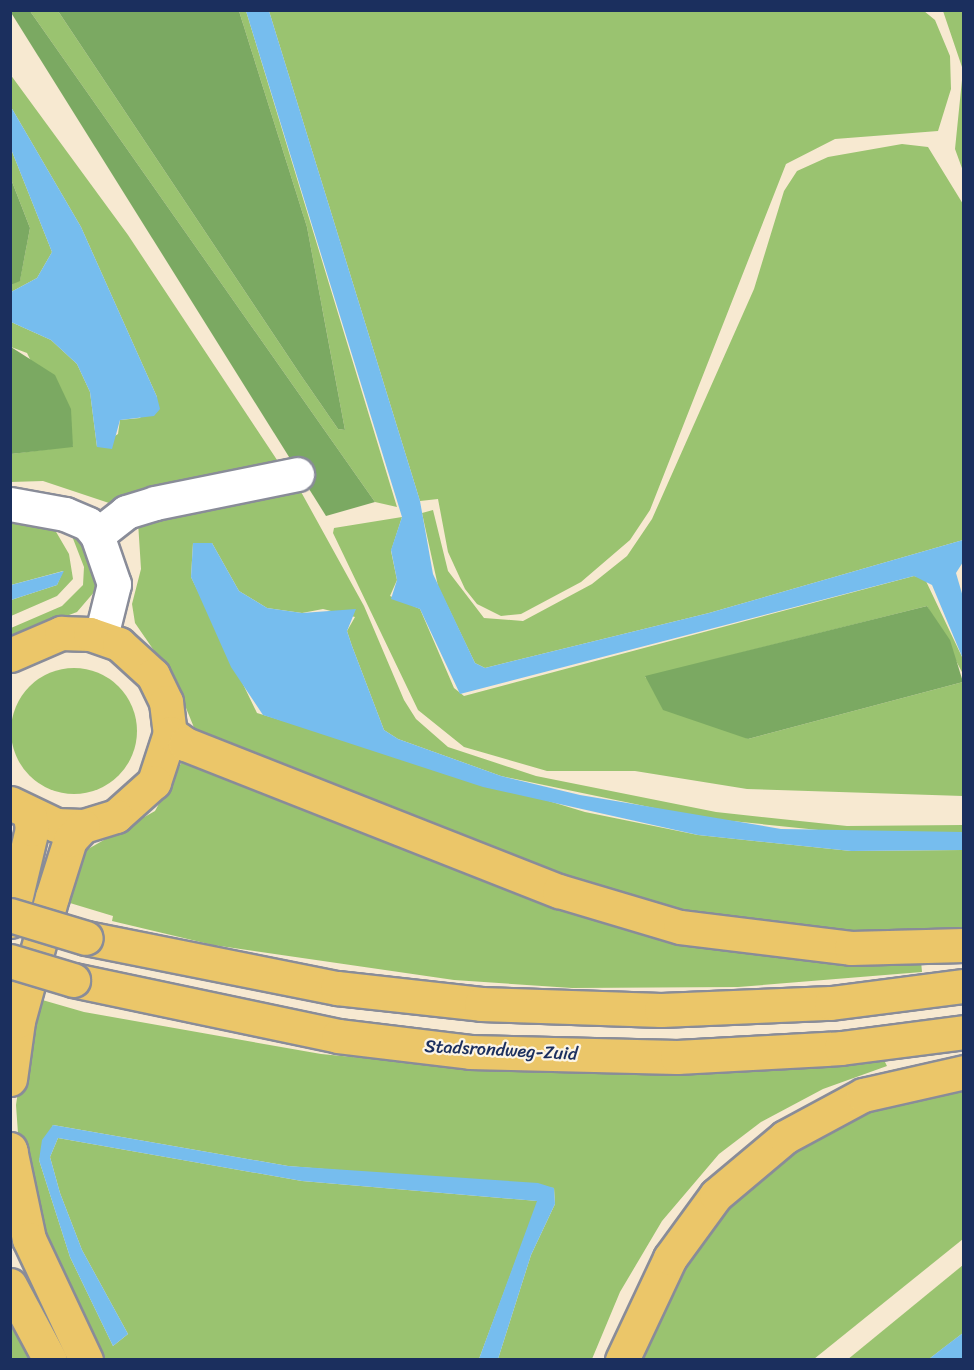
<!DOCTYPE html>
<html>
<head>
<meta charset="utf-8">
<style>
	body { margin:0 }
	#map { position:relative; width:974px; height:1370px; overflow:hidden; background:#f7e9d1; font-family:Sriracha,sans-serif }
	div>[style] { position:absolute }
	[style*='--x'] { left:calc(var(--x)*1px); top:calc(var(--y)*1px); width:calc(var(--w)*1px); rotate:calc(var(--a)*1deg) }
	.green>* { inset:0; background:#9ac370 }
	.round { border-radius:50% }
	.forest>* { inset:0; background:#7ba962 }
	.water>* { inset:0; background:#76bdee }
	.roads { filter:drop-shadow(2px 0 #898c98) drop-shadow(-2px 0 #898c98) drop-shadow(0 2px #898c98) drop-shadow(0 -2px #898c98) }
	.minor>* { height:33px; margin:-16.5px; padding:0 16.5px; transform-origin:16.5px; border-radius:16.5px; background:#fff }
	.major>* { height:33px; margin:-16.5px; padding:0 16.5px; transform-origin:16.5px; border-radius:16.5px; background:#ebc669 }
	.highway>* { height:33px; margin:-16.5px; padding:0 16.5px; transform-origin:16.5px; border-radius:16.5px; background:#ebc669 }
	.bridges { filter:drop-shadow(2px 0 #898c98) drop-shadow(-2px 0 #898c98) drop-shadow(0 2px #898c98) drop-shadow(0 -2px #898c98) }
	.highway-bridge>* { height:33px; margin:-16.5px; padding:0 16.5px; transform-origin:16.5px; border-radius:16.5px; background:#ebc669 }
	span { translate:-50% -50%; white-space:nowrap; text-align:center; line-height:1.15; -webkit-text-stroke:4.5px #fcf5e5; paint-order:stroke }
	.street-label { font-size:18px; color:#1b2f5e }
	.frame { position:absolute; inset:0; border:12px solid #1b2f5e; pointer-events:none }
</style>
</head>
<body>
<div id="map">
	<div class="green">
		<div style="clip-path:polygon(30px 11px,58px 11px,300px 374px,338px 429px,345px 430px,307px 227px,239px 11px,246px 11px,397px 507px,375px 502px)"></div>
		<div style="clip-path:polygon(269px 11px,924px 11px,935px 20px,950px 56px,951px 89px,938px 131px,835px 139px,786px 164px,650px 510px,630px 540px,581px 582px,521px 614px,501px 616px,477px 604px,465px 589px,448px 552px,438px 499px,420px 501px)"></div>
		<div style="clip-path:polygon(943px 11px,963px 11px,963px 171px,955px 149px,963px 70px)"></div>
		<div style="clip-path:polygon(10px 74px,128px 235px,283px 469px,171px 486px,109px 503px,43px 481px,11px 482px,11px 454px,73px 446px,27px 353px,11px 347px,11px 322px,51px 340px,77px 364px,90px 392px,97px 447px,118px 434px,120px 420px,140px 418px,157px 397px,81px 227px,11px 107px)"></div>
		<div style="clip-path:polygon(902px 144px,928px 147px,963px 204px,963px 540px,709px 613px,485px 668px,475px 663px,438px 586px,422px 513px,433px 510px,448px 571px,484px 618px,523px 621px,592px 584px,627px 556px,652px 519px,754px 289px,784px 191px,797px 171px,828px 157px)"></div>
		<div style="clip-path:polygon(11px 149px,52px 252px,37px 278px,11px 292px,11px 285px,20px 280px,30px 228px,11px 179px)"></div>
		<div style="clip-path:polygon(300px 490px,364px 606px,404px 700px,416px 719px,448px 747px,536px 776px,716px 812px,847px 826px,963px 825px,963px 832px,848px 833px,702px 818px,501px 776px,398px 739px,384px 730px,352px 646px,347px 631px,355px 617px,323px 609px,302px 613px,267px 608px,239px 591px,212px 543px,193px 543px,191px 577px,257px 713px,585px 812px,698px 835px,851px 851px,963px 850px,963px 935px,852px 938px,644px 906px,195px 730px,175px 681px,135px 623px,132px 604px,141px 569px,138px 522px)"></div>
		<div style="clip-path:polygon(402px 517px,391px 551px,397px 580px,390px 596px,420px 609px,454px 688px,464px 696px,914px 576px,925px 579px,963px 659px,963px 674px,927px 606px,645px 677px,748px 739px,963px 682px,963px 796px,747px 789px,635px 771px,547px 771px,464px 747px,418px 710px,333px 533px,334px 528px)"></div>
		<div style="clip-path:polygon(11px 519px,55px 530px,69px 554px,73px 579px,57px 596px,11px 616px,11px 600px,57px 585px,63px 571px,11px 585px)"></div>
		<div style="clip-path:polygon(72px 536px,86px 546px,97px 578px,95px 591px,77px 612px,11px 637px,11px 628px,62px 606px,83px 585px,84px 567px)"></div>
		<div class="round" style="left:11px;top:668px;width:126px;height:126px"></div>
		<div style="clip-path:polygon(184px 758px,558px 900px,921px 961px,922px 972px,738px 987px,572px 988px,454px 980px,213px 945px,112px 921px,113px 916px,60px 900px,81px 853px,155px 811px)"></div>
		<div style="clip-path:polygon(32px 997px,84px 1012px,321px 1054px,458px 1067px,580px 1073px,787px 1070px,884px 1060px,887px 1066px,823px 1089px,761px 1122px,719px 1154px,662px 1221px,620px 1292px,592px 1359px,498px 1359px,531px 1255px,555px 1204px,554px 1188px,288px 1166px,53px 1125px,39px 1160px,70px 1257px,113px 1346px,128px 1334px,82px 1250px,60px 1193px,50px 1157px,58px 1138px,302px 1181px,538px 1201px,479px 1359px,97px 1359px,43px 1253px,20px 1162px,16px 1105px)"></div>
		<div style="clip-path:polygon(963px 1081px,963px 1239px,814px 1359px,636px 1360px,696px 1247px,746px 1187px,806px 1141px,867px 1112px)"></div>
		<div style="clip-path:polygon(963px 1265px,963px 1333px,929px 1359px,847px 1360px)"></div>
		<div style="clip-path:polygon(10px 1320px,32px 1359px,11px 1359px)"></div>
	</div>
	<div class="forest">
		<div style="clip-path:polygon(10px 11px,30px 11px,375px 502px,326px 516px)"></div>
		<div style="clip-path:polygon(58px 11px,239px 11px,307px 227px,345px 430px,338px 429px,300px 374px)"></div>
		<div style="clip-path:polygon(11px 179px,30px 228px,20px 281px,11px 285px)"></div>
		<div style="clip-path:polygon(11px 347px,55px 375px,71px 409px,73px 447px,11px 454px)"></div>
		<div style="clip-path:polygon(927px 606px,950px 640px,963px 682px,748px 739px,663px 710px,645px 676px)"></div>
	</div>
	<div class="water">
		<div style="clip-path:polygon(246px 11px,269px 11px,420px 501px,433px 574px,475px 663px,485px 668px,709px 613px,963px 540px,963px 562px,956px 573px,963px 597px,963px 659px,932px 585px,914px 576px,460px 694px,420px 609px,391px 599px,397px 580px,391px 550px,402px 517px)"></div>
		<div style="clip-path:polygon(11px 107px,81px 227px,157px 397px,160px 409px,154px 416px,120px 420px,112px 449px,97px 447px,90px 392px,77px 364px,51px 340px,11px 322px,11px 292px,37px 278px,52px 252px,11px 149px)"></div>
		<div style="clip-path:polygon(193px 543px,212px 543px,239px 591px,267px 608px,302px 613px,356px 609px,347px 631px,352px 646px,384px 730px,398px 739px,501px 776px,580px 795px,781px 829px,963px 832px,963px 850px,851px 851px,698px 835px,483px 787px,263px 715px,231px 667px,191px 577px)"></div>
		<div style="clip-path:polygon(64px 571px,57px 585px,11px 600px,11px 585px)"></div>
		<div style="clip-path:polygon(53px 1125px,288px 1166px,538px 1183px,554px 1188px,555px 1204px,531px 1255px,498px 1359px,479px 1359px,537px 1201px,302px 1181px,58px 1138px,50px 1157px,60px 1193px,82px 1250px,128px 1334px,113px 1346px,70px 1257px,39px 1160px,42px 1140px)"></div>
		<div style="clip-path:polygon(963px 1333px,963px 1359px,929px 1359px,947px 1345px)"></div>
	</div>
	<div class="roads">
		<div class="minor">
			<div style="--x:10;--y:504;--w:56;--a:10.3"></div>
			<div style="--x:65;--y:514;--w:25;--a:23"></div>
			<div style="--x:88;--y:524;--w:14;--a:51"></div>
			<div style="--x:97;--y:535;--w:52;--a:70.9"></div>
			<div style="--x:114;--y:584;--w:54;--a:104"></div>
			<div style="--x:97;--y:535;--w:37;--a:-38"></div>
			<div style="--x:126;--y:512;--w:30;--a:-17"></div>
			<div style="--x:155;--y:503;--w:145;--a:-11.5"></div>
		</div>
		<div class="major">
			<div style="--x:10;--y:655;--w:56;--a:-23.3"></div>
			<div style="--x:61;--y:633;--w:29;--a:2"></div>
			<div style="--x:90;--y:634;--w:31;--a:19"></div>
			<div style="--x:119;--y:644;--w:46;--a:42.4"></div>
			<div style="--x:153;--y:675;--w:30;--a:64"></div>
			<div style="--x:166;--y:702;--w:31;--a:83"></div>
			<div style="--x:170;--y:733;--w:52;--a:108.1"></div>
			<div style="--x:154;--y:782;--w:51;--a:138.2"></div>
			<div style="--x:116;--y:816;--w:34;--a:163"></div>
			<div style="--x:83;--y:826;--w:27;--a:-178"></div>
			<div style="--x:56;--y:825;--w:51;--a:-154.4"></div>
			<div style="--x:10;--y:921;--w:95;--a:-76.6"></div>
			<div style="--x:32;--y:829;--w:13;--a:-99"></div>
			<div style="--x:10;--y:1079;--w:59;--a:-82.1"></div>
			<div style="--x:18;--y:1021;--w:129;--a:-74.7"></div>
			<div style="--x:52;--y:897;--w:60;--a:-72.5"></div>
			<div style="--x:70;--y:840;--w:19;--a:-47"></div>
			<div style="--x:10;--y:1149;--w:92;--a:78.1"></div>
			<div style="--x:29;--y:1239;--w:134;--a:64.8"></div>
			<div style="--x:10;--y:1285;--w:85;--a:61.9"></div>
		</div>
		<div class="highway">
			<div style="--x:170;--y:733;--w:19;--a:36"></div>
			<div style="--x:185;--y:744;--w:402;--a:21.5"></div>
			<div style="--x:559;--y:891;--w:126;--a:16.6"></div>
			<div style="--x:680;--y:927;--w:172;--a:7"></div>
			<div style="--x:851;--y:948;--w:113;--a:-1.5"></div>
			<div style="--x:86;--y:938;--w:256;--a:11.3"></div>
			<div style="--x:337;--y:988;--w:145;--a:6.3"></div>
			<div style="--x:481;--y:1004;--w:180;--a:1.9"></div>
			<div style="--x:661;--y:1010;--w:170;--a:-2.4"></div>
			<div style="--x:831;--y:1003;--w:134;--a:-7.3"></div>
			<div style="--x:73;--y:980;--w:271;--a:11.9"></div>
			<div style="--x:338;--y:1036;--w:133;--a:6.9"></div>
			<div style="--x:470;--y:1052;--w:207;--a:1.4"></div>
			<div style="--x:677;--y:1057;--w:164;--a:-3.1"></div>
			<div style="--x:841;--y:1048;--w:124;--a:-7.4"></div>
			<div style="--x:10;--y:1152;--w:1;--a:-45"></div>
			<div style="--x:622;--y:1360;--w:113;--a:-64.8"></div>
			<div style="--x:670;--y:1258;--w:78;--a:-53.9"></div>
			<div style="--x:716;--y:1195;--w:90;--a:-40"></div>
			<div style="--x:785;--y:1137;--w:89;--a:-28.3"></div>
			<div style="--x:863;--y:1095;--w:104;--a:-12.8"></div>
		</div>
	</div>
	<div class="bridges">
		<div class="highway-bridge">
			<div style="--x:10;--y:915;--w:79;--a:16.8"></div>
			<div style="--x:10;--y:961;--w:66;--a:16.8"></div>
		</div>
	</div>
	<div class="street-label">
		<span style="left:501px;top:1050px;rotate:3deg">Stadsrondweg-Zuid</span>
	</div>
	<div class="frame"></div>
</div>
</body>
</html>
